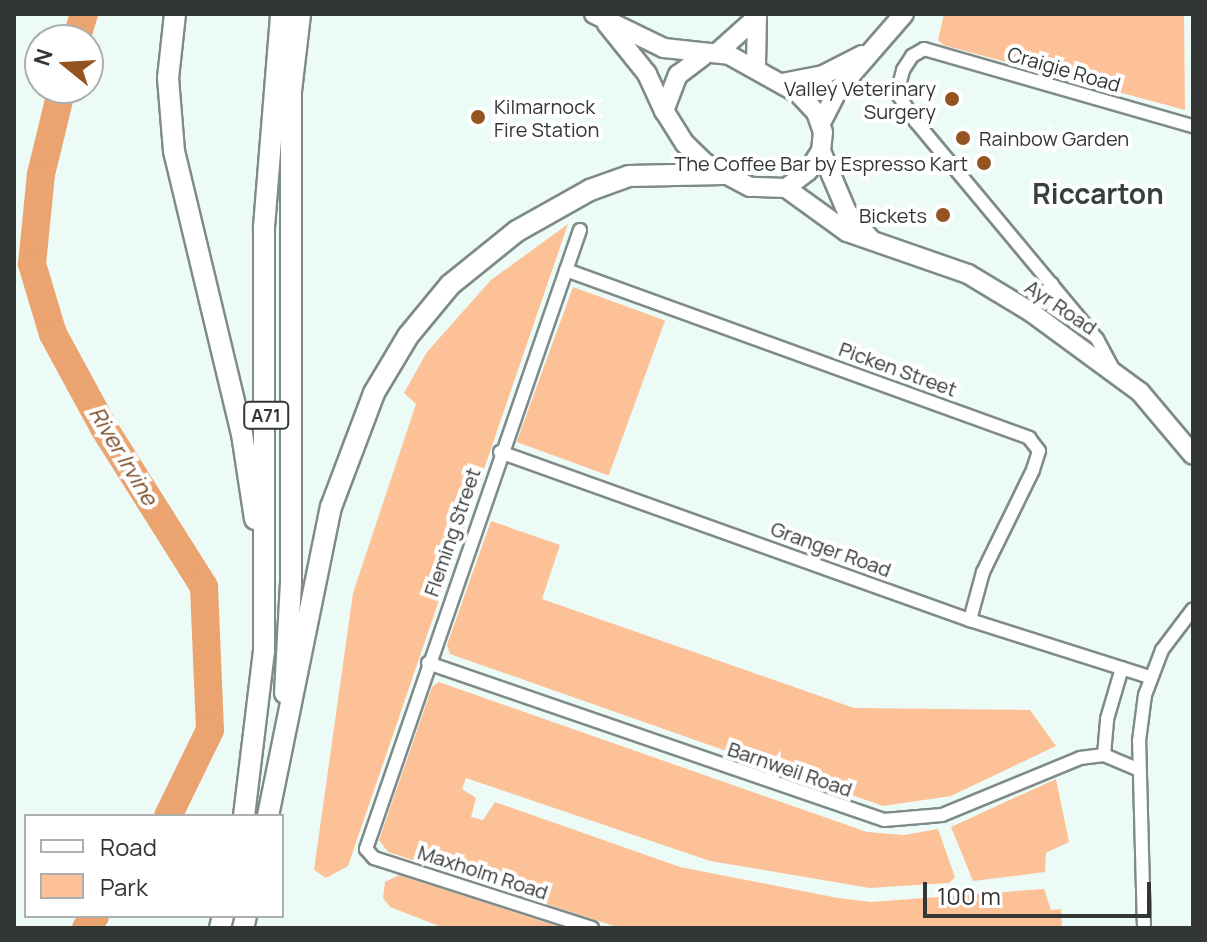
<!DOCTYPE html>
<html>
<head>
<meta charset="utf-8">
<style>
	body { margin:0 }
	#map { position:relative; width:1207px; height:942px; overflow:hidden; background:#edfbf7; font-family:Manrope,sans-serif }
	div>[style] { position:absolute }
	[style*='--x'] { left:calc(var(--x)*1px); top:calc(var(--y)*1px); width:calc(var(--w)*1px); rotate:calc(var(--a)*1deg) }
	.green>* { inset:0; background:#fdc198; transform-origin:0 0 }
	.river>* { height:28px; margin:-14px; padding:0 14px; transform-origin:14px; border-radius:14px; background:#eba370 }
	.roads { filter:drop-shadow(2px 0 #7e8b88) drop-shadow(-2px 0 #7e8b88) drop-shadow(0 2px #7e8b88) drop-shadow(0 -2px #7e8b88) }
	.street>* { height:12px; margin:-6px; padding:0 6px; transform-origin:6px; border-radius:6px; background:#fff }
	.secondary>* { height:18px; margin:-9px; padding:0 9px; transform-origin:9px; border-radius:9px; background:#fff }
	.primary>* { height:20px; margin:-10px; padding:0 10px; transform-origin:10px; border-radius:10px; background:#fff }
	.dots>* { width:22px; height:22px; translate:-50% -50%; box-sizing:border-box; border:4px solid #fff; border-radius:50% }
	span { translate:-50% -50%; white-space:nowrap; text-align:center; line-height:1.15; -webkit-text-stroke:8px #fff; paint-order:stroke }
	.shield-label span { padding:2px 6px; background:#fff; border:2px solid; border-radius:6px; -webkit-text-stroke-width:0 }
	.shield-label { font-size:18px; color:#323736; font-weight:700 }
	.street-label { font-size:20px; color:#323736 }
	.poi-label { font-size:20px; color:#323736 }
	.right { translate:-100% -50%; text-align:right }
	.left { translate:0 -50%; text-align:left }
	.water-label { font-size:22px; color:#744420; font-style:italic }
	.district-label { font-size:28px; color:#35403e; font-weight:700 }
	.frame { position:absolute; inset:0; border:16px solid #323736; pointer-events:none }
	.legend { position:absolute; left:24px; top:814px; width:260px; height:104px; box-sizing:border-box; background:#fff; border:2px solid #adafaf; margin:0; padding:10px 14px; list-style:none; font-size:24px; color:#323736 }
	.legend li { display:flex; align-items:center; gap:16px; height:40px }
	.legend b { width:40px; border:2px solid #adafaf }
	.north { position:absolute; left:24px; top:24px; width:80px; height:80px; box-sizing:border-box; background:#fff; border:2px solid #adafaf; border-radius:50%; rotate:288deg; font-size:22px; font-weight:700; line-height:32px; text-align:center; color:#323736 }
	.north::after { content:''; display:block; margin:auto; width:28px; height:36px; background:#94531f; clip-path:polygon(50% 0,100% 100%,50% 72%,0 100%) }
	.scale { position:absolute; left:923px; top:882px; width:228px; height:36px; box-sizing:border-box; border:4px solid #323736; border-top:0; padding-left:10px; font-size:24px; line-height:28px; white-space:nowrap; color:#323736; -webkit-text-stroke:6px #fff; paint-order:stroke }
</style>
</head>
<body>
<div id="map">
	<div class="green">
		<div style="clip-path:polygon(944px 14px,1184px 14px,1185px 110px,943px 45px,938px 40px)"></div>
		<div style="clip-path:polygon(568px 224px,348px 866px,326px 878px,314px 870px,353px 593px,416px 404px,404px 393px,427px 352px,491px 280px)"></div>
		<div style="left:573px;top:287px;width:98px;height:165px;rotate:20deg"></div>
		<div style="clip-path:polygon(491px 521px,560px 545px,542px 599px,854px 708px,1030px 710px,1056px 746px,951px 796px,883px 806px,450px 654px,447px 645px)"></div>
		<div style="clip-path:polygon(439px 682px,867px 832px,904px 835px,938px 829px,955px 877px,949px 883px,870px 888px,710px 861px,466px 778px,462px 789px,476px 798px,471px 817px,483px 820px,495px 802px,680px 867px,838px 898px,871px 902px,1044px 889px,1051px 910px,1061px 909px,1062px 928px,620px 928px,388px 852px,379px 840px,432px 687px)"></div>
		<div style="clip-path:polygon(1056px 779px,1069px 842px,1046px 853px,1045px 872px,973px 881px,951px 827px)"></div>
		<div style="clip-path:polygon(399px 875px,563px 928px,444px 928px,390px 907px,383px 898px,385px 882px)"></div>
	</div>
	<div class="river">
		<div style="--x:76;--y:40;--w:27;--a:-73"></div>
		<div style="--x:62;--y:88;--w:89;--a:103.7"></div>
		<div style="--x:41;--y:174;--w:90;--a:95.7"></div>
		<div style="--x:32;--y:264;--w:73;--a:73.3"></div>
		<div style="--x:53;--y:334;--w:107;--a:61.5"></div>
		<div style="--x:104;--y:428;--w:188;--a:57.8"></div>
		<div style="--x:204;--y:587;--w:143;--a:87.6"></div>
		<div style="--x:210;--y:730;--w:96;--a:116"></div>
		<div style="--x:86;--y:928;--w:15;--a:-53"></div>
	</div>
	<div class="roads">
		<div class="street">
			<div style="--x:580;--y:230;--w:655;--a:109.07"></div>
			<div style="--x:366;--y:849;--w:12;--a:48"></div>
			<div style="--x:374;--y:858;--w:229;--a:17.8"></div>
			<div style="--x:566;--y:270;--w:493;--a:19.9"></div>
			<div style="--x:1029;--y:438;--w:16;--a:52"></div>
			<div style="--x:1039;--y:451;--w:20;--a:108"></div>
			<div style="--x:1033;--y:470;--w:114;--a:116.1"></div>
			<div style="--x:983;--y:572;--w:50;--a:105.2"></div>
			<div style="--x:1031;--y:312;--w:35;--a:-53"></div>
			<div style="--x:1112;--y:367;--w:32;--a:-118"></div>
			<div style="--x:1097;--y:339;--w:283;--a:-129.8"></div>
			<div style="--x:916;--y:122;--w:35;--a:-123"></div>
			<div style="--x:897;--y:93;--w:24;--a:-75"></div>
			<div style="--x:903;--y:70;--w:17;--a:-57"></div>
			<div style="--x:912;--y:56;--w:14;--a:-30"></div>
			<div style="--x:924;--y:49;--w:280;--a:16"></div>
			<div style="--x:500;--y:452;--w:499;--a:19.7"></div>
			<div style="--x:970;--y:620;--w:189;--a:17.6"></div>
			<div style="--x:428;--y:663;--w:482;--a:19"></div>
			<div style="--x:884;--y:820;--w:58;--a:-4.9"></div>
			<div style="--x:942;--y:815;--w:149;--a:-22.4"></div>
			<div style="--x:1080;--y:758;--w:24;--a:-7"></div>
			<div style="--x:1104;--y:755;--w:38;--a:23"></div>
			<div style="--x:1104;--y:755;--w:36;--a:-85"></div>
			<div style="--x:1107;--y:719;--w:53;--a:-73.6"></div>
			<div style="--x:1144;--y:928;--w:187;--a:-91.5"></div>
			<div style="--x:1139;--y:741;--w:46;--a:-82.6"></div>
			<div style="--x:1145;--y:695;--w:48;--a:-69.3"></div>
			<div style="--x:1162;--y:650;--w:51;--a:-52.9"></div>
		</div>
		<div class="secondary">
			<div style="--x:594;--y:14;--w:78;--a:25.9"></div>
			<div style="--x:664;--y:48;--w:65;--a:6.1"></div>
			<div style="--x:729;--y:55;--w:80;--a:29.1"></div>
			<div style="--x:799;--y:94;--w:25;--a:47"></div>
			<div style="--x:816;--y:112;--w:21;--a:71"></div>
			<div style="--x:823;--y:132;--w:19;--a:96"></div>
			<div style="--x:821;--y:151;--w:24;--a:123"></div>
			<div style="--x:808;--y:171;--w:28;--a:142"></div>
			<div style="--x:786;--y:188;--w:36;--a:-178"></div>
			<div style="--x:750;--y:187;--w:51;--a:-151.9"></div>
			<div style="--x:705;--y:163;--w:28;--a:-136"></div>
			<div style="--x:685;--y:144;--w:39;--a:-122"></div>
			<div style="--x:664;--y:111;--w:39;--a:-69"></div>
			<div style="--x:678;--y:75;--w:31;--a:-37"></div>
			<div style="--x:607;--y:24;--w:64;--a:51.3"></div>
			<div style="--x:647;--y:74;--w:41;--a:65.3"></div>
			<div style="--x:717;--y:53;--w:54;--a:-42"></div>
			<div style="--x:756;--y:66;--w:52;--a:-88.9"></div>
			<div style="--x:782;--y:83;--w:42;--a:-11"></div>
			<div style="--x:823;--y:75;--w:44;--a:-27.1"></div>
			<div style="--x:821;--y:123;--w:36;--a:-63"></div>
			<div style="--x:837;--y:91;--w:102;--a:-49"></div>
			<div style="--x:821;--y:151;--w:66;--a:66.9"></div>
			<div style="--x:847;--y:212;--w:35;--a:49"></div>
			<div style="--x:786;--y:188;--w:75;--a:35.8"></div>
			<div style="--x:847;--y:232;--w:128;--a:19.1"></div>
			<div style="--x:968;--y:274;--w:74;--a:31.1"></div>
			<div style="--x:1031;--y:312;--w:135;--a:36.3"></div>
			<div style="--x:1140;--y:392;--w:82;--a:49.9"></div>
		</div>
		<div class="primary">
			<div style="--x:175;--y:14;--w:64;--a:96.2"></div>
			<div style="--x:168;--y:78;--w:73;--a:85.3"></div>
			<div style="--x:174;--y:151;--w:291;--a:76.5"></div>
			<div style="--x:242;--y:434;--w:86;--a:81.3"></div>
			<div style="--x:285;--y:693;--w:110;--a:-86.9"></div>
			<div style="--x:291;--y:583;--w:492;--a:-90"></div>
			<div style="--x:291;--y:91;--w:78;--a:-83.3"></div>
			<div style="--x:244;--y:816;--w:166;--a:-83.1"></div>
			<div style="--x:264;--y:651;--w:424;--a:-90"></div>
			<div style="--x:264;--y:227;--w:214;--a:-85.4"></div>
			<div style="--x:268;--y:816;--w:315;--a:-78.5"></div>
			<div style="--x:331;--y:507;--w:122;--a:-69.3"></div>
			<div style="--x:374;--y:393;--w:66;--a:-59.2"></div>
			<div style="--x:408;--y:336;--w:66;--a:-50.5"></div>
			<div style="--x:450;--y:285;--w:86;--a:-38.9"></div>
			<div style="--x:517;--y:231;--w:84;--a:-29.3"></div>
			<div style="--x:590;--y:190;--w:41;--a:-19.7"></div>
			<div style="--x:629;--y:176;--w:94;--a:-1.2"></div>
			<div style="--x:220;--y:928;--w:12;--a:-76"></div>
			<div style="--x:243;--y:928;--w:12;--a:-76"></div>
		</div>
	</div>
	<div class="dots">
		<div style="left:952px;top:99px;background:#94531f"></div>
		<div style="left:478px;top:117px;background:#94531f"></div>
		<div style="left:963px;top:138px;background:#94531f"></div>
		<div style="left:984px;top:163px;background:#94531f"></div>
		<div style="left:943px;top:215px;background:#94531f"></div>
	</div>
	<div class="shield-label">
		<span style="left:266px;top:415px">A71</span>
	</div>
	<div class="street-label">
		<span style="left:1064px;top:69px;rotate:16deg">Craigie Road</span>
		<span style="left:1061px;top:307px;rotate:34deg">Ayr Road</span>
		<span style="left:898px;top:369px;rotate:20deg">Picken Street</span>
		<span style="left:452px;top:532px;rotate:-71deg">Fleming Street</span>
		<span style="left:831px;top:549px;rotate:20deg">Granger Road</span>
		<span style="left:790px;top:769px;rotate:19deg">Barnweil Road</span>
		<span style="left:483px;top:872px;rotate:18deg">Maxholm Road</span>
	</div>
	<div class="poi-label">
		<span class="right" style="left:936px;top:100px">Valley Veterinary<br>Surgery</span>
		<span class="left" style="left:494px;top:118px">Kilmarnock<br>Fire Station</span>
		<span class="left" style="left:979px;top:138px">Rainbow Garden</span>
		<span class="right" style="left:968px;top:163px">The Coffee Bar by Espresso Kart</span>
		<span class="right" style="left:927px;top:215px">Bickets</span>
	</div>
	<div class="water-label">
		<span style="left:123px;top:456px;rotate:59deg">River Irvine</span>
	</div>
	<div class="district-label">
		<span style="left:1098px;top:193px">Riccarton</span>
	</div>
	<div class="frame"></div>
	<ul class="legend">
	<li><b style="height:10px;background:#fff"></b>Road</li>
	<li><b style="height:22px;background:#fdc198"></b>Park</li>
	</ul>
	<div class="north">N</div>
	<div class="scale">100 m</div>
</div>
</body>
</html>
